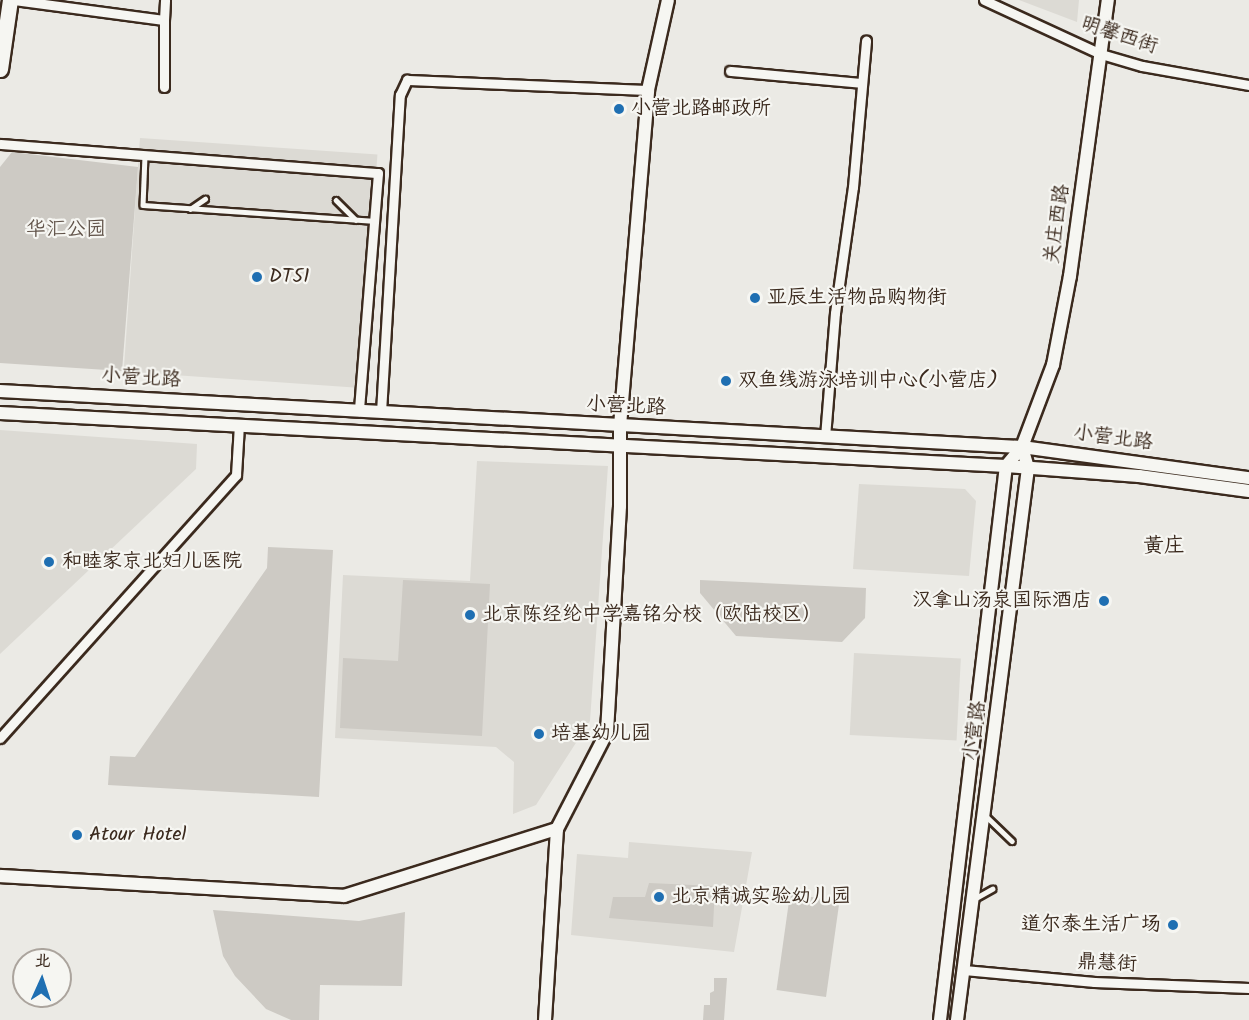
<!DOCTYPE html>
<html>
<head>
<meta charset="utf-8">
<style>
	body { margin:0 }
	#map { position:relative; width:1249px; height:1020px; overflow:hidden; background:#ebeae5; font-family:Kalam,"LXGW WenKai TC",sans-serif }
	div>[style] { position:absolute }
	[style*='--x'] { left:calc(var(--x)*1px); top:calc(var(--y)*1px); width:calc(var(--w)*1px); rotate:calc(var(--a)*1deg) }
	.built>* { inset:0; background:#dcdad4; transform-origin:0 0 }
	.green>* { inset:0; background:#cdcac4; transform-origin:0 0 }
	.roads { filter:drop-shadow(2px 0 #3b2a1e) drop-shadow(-2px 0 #3b2a1e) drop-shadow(0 2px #3b2a1e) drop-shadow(0 -2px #3b2a1e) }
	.service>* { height:4.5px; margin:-2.25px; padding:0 2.25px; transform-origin:2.25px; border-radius:2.25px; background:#f6f6f2 }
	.minor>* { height:9px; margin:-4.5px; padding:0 4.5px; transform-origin:4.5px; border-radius:4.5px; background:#f6f6f2 }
	.tertiary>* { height:12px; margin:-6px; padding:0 6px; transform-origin:6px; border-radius:6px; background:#f6f6f2 }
	.primary>* { height:15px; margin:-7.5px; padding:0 7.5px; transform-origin:7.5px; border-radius:7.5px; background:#f6f6f2 }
	.dots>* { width:16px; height:16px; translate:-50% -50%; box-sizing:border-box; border:3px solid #f6f6f2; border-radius:50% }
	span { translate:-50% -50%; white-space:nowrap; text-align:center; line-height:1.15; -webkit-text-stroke:4.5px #f6f6f2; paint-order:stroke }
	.street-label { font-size:20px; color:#3b2a1e }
	.poi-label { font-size:20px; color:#3b2a1e }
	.left { translate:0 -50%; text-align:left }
	.right { translate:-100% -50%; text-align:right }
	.park-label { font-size:20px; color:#605248 }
	.neighbourhood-label { font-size:21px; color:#3b2a1e }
	.north { position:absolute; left:12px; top:948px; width:60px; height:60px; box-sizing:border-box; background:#f6f6f2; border:2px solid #aba49d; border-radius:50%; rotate:3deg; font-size:16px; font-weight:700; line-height:24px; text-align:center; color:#3b2a1e }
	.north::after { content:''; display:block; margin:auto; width:21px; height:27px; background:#1f6fb2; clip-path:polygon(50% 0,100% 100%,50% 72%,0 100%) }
</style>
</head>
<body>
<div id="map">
	<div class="built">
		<div style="clip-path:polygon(1019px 0,1079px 0,1077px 22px)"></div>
		<div style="left:140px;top:138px;width:238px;height:234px;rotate:4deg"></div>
		<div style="clip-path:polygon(0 430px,197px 444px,196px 469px,0 654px)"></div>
		<div style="clip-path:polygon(477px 461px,608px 466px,590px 721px,536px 805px,513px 814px,514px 762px,496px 747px,335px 738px,343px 575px,470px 581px)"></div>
		<div style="clip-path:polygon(859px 484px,965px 489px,976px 501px,969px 576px,853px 569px)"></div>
		<div style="left:854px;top:653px;width:107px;height:82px;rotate:3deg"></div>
		<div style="clip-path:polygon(629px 842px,752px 852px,734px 952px,571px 935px,577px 854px,628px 858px)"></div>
	</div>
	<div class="green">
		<div style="clip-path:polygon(12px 152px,138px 167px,122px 371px,0 363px,0 167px)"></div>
		<div style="clip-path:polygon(268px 547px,333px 550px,319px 797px,108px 785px,110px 756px,135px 757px,267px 568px)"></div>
		<div style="clip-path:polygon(403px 580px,490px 584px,482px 736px,340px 728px,343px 658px,398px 661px)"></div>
		<div style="clip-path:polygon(700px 580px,866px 588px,865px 618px,842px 642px,736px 636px,700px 593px)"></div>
		<div style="clip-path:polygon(649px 883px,715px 886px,713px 927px,609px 918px,613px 897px,645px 897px)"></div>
		<div style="left:790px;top:894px;width:50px;height:97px;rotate:8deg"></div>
		<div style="clip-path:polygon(213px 910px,359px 921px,405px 912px,402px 986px,320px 985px,319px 1020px,291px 1020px,266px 1009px,235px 976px,223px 956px)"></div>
		<div style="clip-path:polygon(714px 978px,727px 978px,724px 1020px,703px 1020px,704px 1005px,710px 1005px,710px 993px,714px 991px)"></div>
	</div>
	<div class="roads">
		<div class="service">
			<div style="--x:145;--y:156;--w:49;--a:92.3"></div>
			<div style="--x:143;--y:205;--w:233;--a:3.9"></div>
			<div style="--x:336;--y:200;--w:28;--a:45"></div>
			<div style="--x:190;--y:209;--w:18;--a:-34"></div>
			<div style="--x:986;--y:816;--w:36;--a:44"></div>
			<div style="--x:974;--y:899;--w:21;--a:-29"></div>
		</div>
		<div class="minor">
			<div style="--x:14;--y:0;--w:151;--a:7.6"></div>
			<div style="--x:164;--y:20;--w:20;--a:-87"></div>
			<div style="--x:984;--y:0;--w:129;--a:24.8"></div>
			<div style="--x:1101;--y:54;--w:43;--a:16.3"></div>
			<div style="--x:1142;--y:66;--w:109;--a:10.1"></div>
			<div style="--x:730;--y:71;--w:132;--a:5.2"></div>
			<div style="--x:164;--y:87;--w:67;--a:-90"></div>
			<div style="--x:0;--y:144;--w:379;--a:4.4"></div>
			<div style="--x:378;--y:173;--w:239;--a:94.6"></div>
			<div style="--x:381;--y:412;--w:318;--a:-86.6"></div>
			<div style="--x:400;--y:95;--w:17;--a:-65"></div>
			<div style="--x:407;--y:80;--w:241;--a:2.4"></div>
			<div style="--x:825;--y:437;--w:124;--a:-85.4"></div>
			<div style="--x:835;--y:313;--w:127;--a:-81.9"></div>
			<div style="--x:853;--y:187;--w:147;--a:-84.9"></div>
			<div style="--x:0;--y:738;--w:353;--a:-48.1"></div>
			<div style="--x:236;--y:475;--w:50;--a:-86.6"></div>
			<div style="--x:964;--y:970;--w:131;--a:5.3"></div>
			<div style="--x:1094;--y:982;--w:155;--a:2.2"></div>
		</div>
		<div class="tertiary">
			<div style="--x:0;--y:391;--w:1024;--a:3.14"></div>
			<div style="--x:1022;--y:447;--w:229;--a:7.8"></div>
			<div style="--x:0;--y:413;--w:1007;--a:3.02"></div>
			<div style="--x:1006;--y:466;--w:133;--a:4.3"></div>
			<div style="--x:1139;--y:476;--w:111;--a:7.8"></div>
			<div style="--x:1006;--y:466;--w:25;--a:-50"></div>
			<div style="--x:1022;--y:447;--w:88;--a:-69.3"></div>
			<div style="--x:1053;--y:365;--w:91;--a:-79.2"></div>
			<div style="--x:1070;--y:276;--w:279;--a:-82.2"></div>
			<div style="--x:0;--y:876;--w:345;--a:3.3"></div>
			<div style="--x:344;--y:896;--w:223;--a:-17.5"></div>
			<div style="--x:557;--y:829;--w:109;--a:-62.7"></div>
			<div style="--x:607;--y:732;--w:226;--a:-86.7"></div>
			<div style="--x:620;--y:506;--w:80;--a:-90"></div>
			<div style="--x:620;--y:426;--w:337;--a:-85.2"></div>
			<div style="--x:648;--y:90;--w:92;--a:-77.5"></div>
			<div style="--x:545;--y:1020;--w:191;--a:-86.4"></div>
			<div style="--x:940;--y:1020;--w:558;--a:-83.21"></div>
			<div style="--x:957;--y:1020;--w:557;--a:-82.67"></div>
			<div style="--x:1028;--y:468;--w:22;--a:-106"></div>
		</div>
		<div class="primary">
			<div style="--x:0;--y:69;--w:70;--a:-81.8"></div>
		</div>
	</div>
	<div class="dots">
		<div style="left:619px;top:109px;background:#1f6fb2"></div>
		<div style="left:257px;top:277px;background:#1f6fb2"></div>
		<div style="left:755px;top:298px;background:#1f6fb2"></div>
		<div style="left:726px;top:381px;background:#1f6fb2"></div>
		<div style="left:49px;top:562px;background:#1f6fb2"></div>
		<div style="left:1104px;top:601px;background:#1f6fb2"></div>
		<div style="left:470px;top:615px;background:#1f6fb2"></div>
		<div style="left:539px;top:734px;background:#1f6fb2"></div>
		<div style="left:77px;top:835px;background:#1f6fb2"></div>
		<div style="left:659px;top:897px;background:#1f6fb2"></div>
		<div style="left:1173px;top:925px;background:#1f6fb2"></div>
	</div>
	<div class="street-label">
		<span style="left:1119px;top:36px;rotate:18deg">明馨西街</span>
		<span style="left:1058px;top:224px;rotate:-82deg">关庄西路</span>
		<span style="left:141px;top:379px;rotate:3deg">小营北路</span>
		<span style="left:626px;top:407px;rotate:3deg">小营北路</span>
		<span style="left:1113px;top:439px;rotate:7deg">小营北路</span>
		<span style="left:976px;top:731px;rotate:-83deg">小营路</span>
		<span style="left:1107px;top:964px;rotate:3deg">鼎慧街</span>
	</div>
	<div class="poi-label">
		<span class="left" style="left:631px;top:109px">小营北路邮政所</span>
		<span class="left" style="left:269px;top:277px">DT51</span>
		<span class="left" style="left:767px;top:298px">亚辰生活物品购物街</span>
		<span class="left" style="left:738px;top:381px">双鱼线游泳培训中心(小营店)</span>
		<span class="left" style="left:62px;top:562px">和睦家京北妇儿医院</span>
		<span class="right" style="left:1092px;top:601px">汉拿山汤泉国际酒店</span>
		<span class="left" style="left:482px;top:615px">北京陈经纶中学嘉铭分校（欧陆校区）</span>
		<span class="left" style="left:551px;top:734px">培基幼儿园</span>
		<span class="left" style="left:89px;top:835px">Atour Hotel</span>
		<span class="left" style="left:671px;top:897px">北京精诚实验幼儿园</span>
		<span class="right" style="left:1161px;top:925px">道尔泰生活广场</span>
	</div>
	<div class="park-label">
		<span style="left:66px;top:230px">华汇公园</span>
	</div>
	<div class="neighbourhood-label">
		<span style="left:1164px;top:547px">黄庄</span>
	</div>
	<div class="north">北</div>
</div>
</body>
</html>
